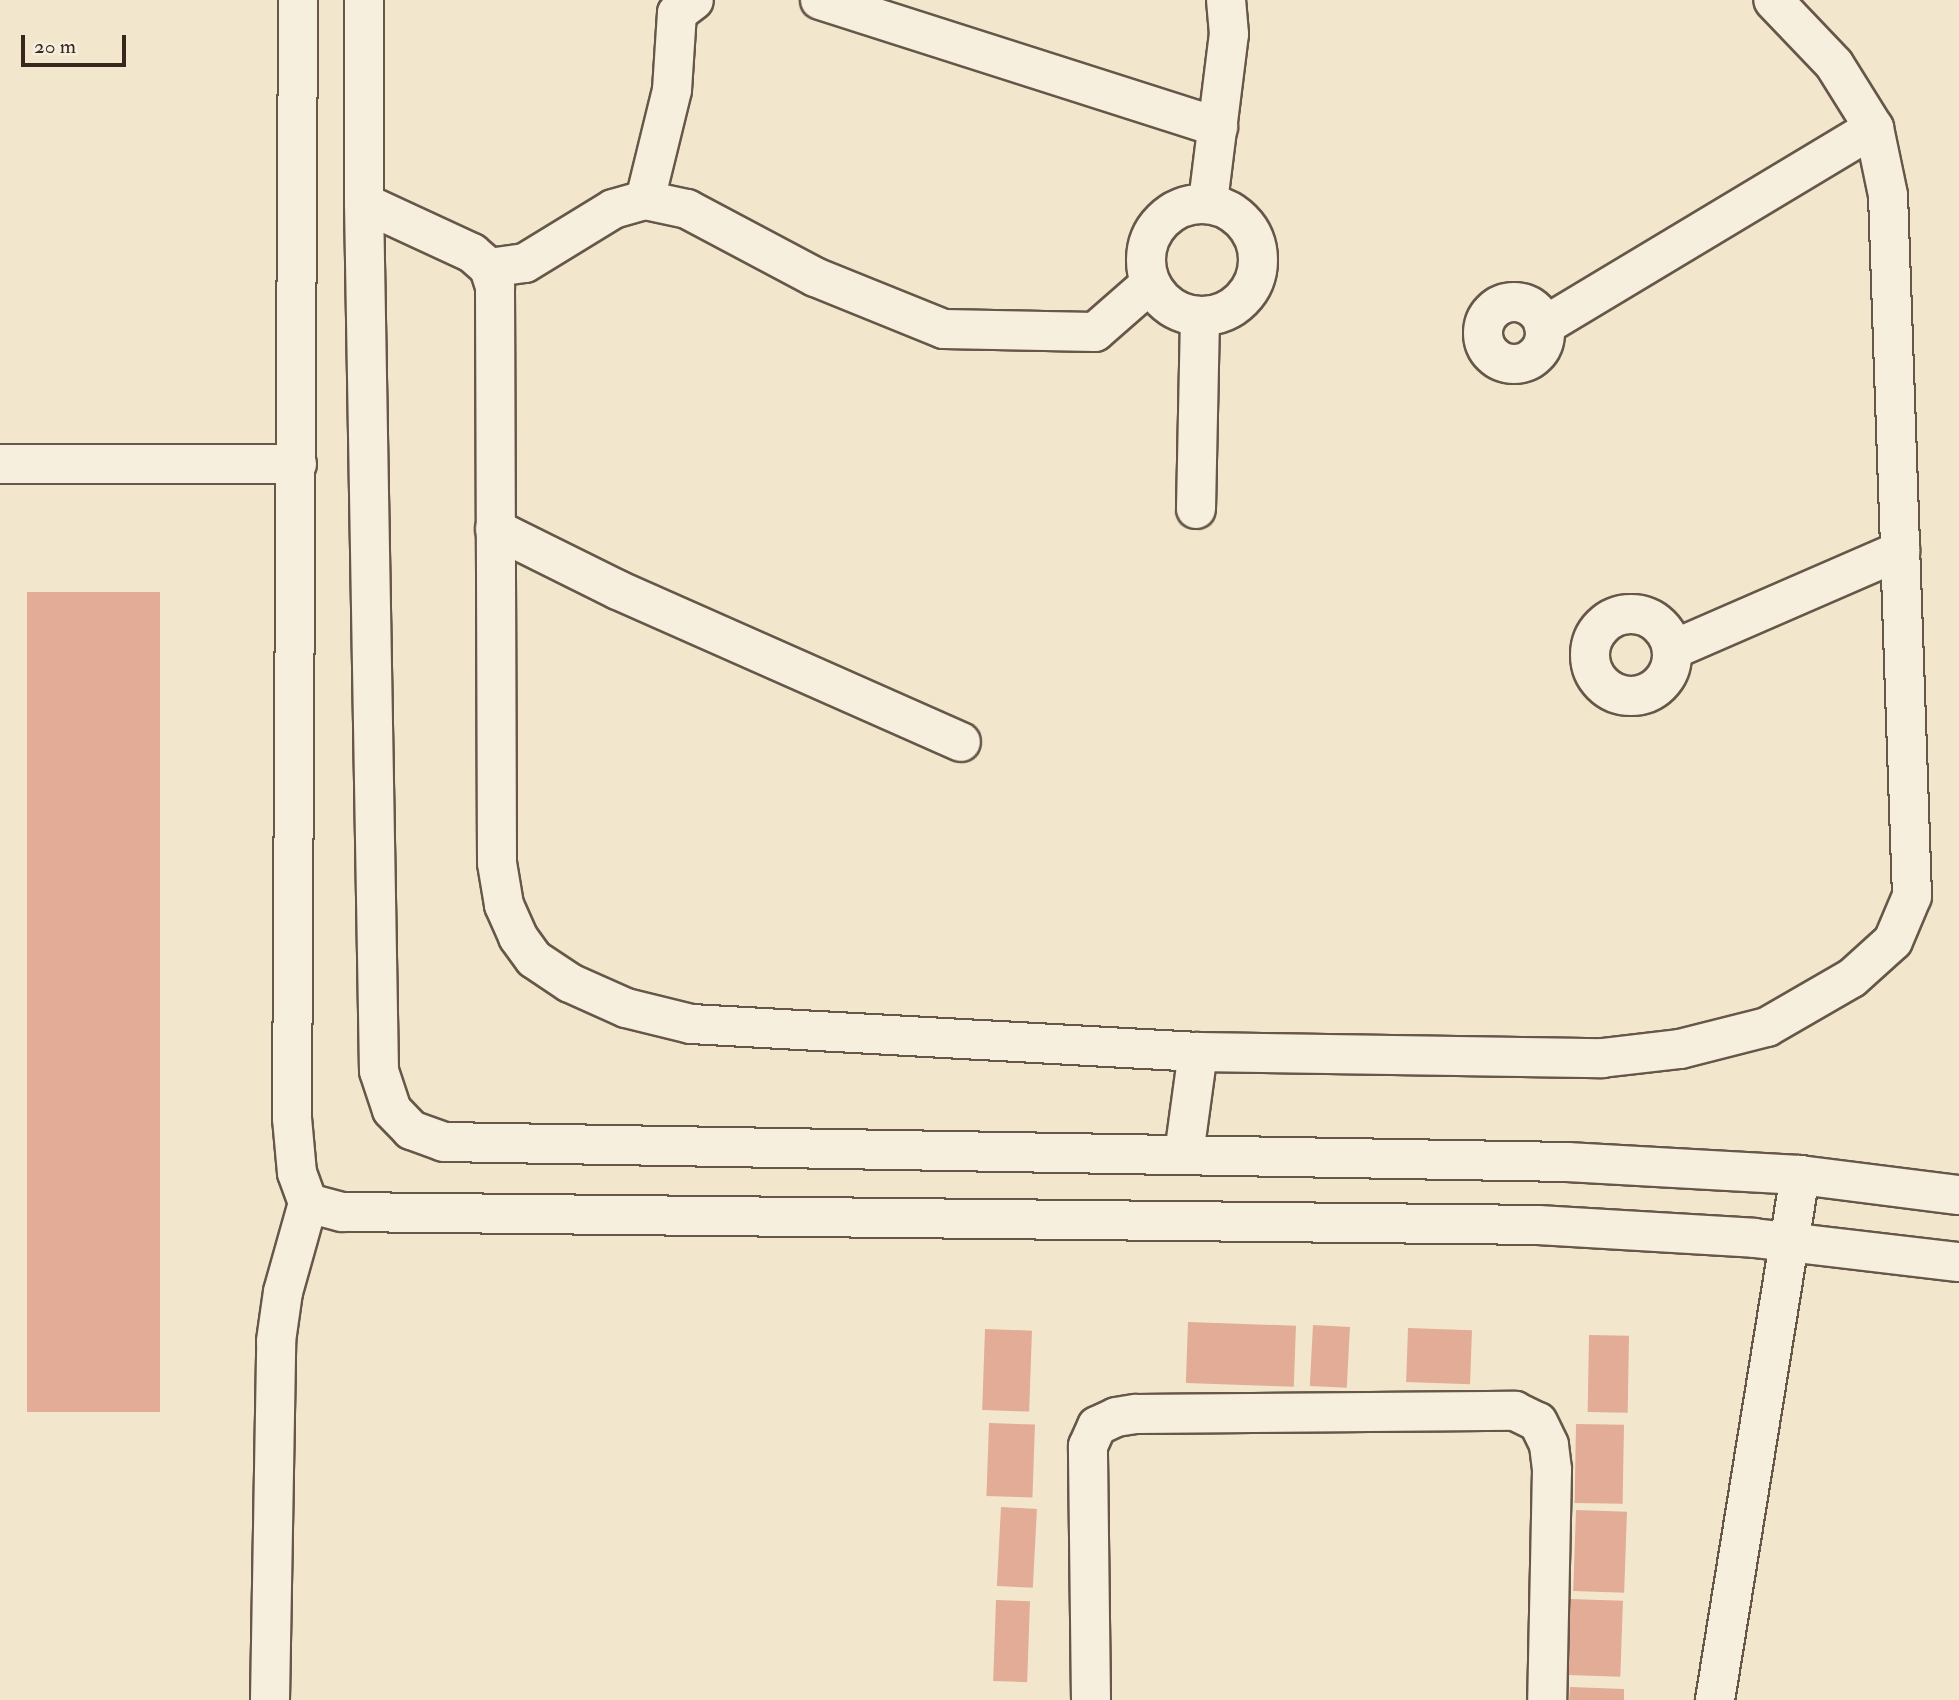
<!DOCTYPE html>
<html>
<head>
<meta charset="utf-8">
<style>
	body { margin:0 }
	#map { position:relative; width:1959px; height:1700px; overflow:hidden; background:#f2e7cd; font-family:"IM FELL Double Pica",serif }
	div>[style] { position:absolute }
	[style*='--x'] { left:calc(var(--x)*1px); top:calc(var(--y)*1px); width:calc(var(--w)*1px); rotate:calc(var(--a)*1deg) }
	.building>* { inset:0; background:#e2ac96; transform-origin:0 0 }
	.roads { filter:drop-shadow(2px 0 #675749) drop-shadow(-2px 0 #675749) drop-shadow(0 2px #675749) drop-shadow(0 -2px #675749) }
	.minor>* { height:38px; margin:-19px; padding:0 19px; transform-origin:19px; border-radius:19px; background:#f7efde }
	.minor>.ring { margin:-19px; padding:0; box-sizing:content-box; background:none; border:38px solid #f7efde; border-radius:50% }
	span { translate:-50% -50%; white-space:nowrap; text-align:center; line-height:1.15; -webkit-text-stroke:6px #f7efde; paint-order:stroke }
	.scale { position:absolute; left:21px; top:35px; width:105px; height:32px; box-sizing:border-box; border:4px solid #39271d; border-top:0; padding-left:9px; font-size:21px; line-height:24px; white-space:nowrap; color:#39271d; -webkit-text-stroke:5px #f7efde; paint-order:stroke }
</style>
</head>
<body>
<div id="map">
	<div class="building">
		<div style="left:160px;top:592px;width:820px;height:133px;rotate:90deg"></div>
		<div style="left:1188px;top:1322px;width:108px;height:61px;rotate:2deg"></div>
		<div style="left:1313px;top:1325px;width:37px;height:61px;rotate:3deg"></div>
		<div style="left:1408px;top:1328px;width:64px;height:54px;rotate:2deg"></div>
		<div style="left:985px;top:1329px;width:47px;height:81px;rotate:2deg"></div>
		<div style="left:1589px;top:1335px;width:40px;height:77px;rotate:1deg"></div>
		<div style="left:989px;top:1423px;width:46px;height:73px;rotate:2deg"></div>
		<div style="left:1576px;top:1424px;width:48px;height:79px;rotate:1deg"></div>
		<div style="left:1001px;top:1507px;width:36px;height:79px;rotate:3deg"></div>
		<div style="left:1576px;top:1510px;width:51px;height:81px;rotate:2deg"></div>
		<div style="left:1570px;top:1599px;width:53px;height:76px;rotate:2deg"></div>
		<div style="left:996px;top:1600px;width:34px;height:81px;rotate:2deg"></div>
		<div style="clip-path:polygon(1570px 1687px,1624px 1689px,1624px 1700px,1569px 1700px)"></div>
	</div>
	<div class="roads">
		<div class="minor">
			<div style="--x:364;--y:0;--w:203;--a:90"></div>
			<div style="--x:364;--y:203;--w:868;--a:89.01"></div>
			<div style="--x:379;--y:1071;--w:41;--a:71.6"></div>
			<div style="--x:392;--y:1110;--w:28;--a:46"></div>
			<div style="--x:411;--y:1130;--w:35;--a:20"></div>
			<div style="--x:444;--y:1142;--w:1123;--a:1.02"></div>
			<div style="--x:1567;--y:1162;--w:233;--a:3.2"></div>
			<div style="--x:1800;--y:1175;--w:160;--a:7.2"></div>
			<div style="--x:820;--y:0;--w:418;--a:17.7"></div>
			<div style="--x:645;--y:200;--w:113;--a:-76.2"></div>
			<div style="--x:672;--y:90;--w:77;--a:-86.3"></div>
			<div style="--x:677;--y:13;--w:21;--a:-37"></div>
			<div style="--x:1208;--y:202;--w:169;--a:-82.9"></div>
			<div style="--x:1229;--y:34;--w:34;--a:-95"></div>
			<div style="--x:364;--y:203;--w:119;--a:24.8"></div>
			<div style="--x:472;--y:253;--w:23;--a:41"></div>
			<div style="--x:489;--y:268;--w:20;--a:72"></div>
			<div style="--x:495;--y:287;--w:576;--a:89.8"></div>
			<div style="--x:497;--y:863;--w:43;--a:80.5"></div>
			<div style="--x:504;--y:905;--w:35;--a:66"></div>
			<div style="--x:518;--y:937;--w:27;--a:54"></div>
			<div style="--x:534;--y:959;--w:43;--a:33.7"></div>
			<div style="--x:570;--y:983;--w:61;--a:24.1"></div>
			<div style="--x:626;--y:1008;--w:67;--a:13.8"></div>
			<div style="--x:691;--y:1024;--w:508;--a:3.16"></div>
			<div style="--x:1198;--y:1052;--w:404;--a:0.9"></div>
			<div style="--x:1602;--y:1058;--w:79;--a:-6.6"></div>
			<div style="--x:1680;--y:1049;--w:90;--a:-14.2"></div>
			<div style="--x:1767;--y:1027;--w:98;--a:-30"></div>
			<div style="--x:1852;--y:978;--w:55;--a:-42.1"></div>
			<div style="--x:1893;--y:941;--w:49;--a:-67.1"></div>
			<div style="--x:1912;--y:896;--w:701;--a:-91.96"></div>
			<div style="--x:1888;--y:195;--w:68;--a:-101.8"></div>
			<div style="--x:1874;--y:128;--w:75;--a:-122"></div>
			<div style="--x:1834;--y:64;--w:88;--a:-133.6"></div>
			<div class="ring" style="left:1146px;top:204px;width:74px;height:74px"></div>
			<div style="--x:489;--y:268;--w:36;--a:-8"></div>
			<div style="--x:525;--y:263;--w:103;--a:-31.5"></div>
			<div style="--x:613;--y:209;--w:33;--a:-16"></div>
			<div style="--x:645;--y:200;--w:43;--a:12.1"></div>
			<div style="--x:687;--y:209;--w:145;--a:28"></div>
			<div style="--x:815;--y:277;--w:139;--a:22"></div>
			<div style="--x:944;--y:329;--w:151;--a:1.1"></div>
			<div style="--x:1095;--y:332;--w:74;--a:-41.2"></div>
			<div class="ring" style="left:1483px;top:302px;width:24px;height:24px"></div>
			<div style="--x:1544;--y:326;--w:385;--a:-31"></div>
			<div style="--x:0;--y:464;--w:297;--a:0"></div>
			<div style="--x:1196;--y:509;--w:193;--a:-88.8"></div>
			<div style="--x:495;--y:529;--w:137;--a:26.4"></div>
			<div style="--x:618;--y:590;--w:375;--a:23.9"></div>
			<div class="ring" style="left:1590px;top:614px;width:44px;height:44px"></div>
			<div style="--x:1672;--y:650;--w:249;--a:-23.5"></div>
			<div style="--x:1184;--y:1154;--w:103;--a:-82.2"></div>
			<div style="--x:308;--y:1203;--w:35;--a:15"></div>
			<div style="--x:342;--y:1212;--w:1196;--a:0.62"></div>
			<div style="--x:1538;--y:1225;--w:216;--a:3.4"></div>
			<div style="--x:1754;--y:1238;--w:206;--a:6.7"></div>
			<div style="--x:270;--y:1700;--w:359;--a:-89"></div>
			<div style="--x:276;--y:1341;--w:49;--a:-81.9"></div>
			<div style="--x:283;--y:1292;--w:92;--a:-74.3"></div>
			<div style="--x:308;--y:1203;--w:32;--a:-110"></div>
			<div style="--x:297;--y:1173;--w:55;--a:-95.2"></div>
			<div style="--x:292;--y:1118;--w:1118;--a:-89.69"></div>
			<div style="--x:1091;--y:1700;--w:254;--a:-90.7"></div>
			<div style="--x:1088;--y:1446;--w:22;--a:-66"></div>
			<div style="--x:1097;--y:1426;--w:21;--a:-25"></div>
			<div style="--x:1116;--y:1417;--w:20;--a:-9"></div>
			<div style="--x:1136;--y:1414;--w:379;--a:-0.5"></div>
			<div style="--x:1515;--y:1411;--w:25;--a:26"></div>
			<div style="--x:1538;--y:1422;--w:25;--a:64"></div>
			<div style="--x:1549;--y:1445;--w:25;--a:83"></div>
			<div style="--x:1552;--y:1470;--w:230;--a:91.2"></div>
			<div style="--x:1715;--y:1700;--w:532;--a:-80.8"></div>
		</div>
	</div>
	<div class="scale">20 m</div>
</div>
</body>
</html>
